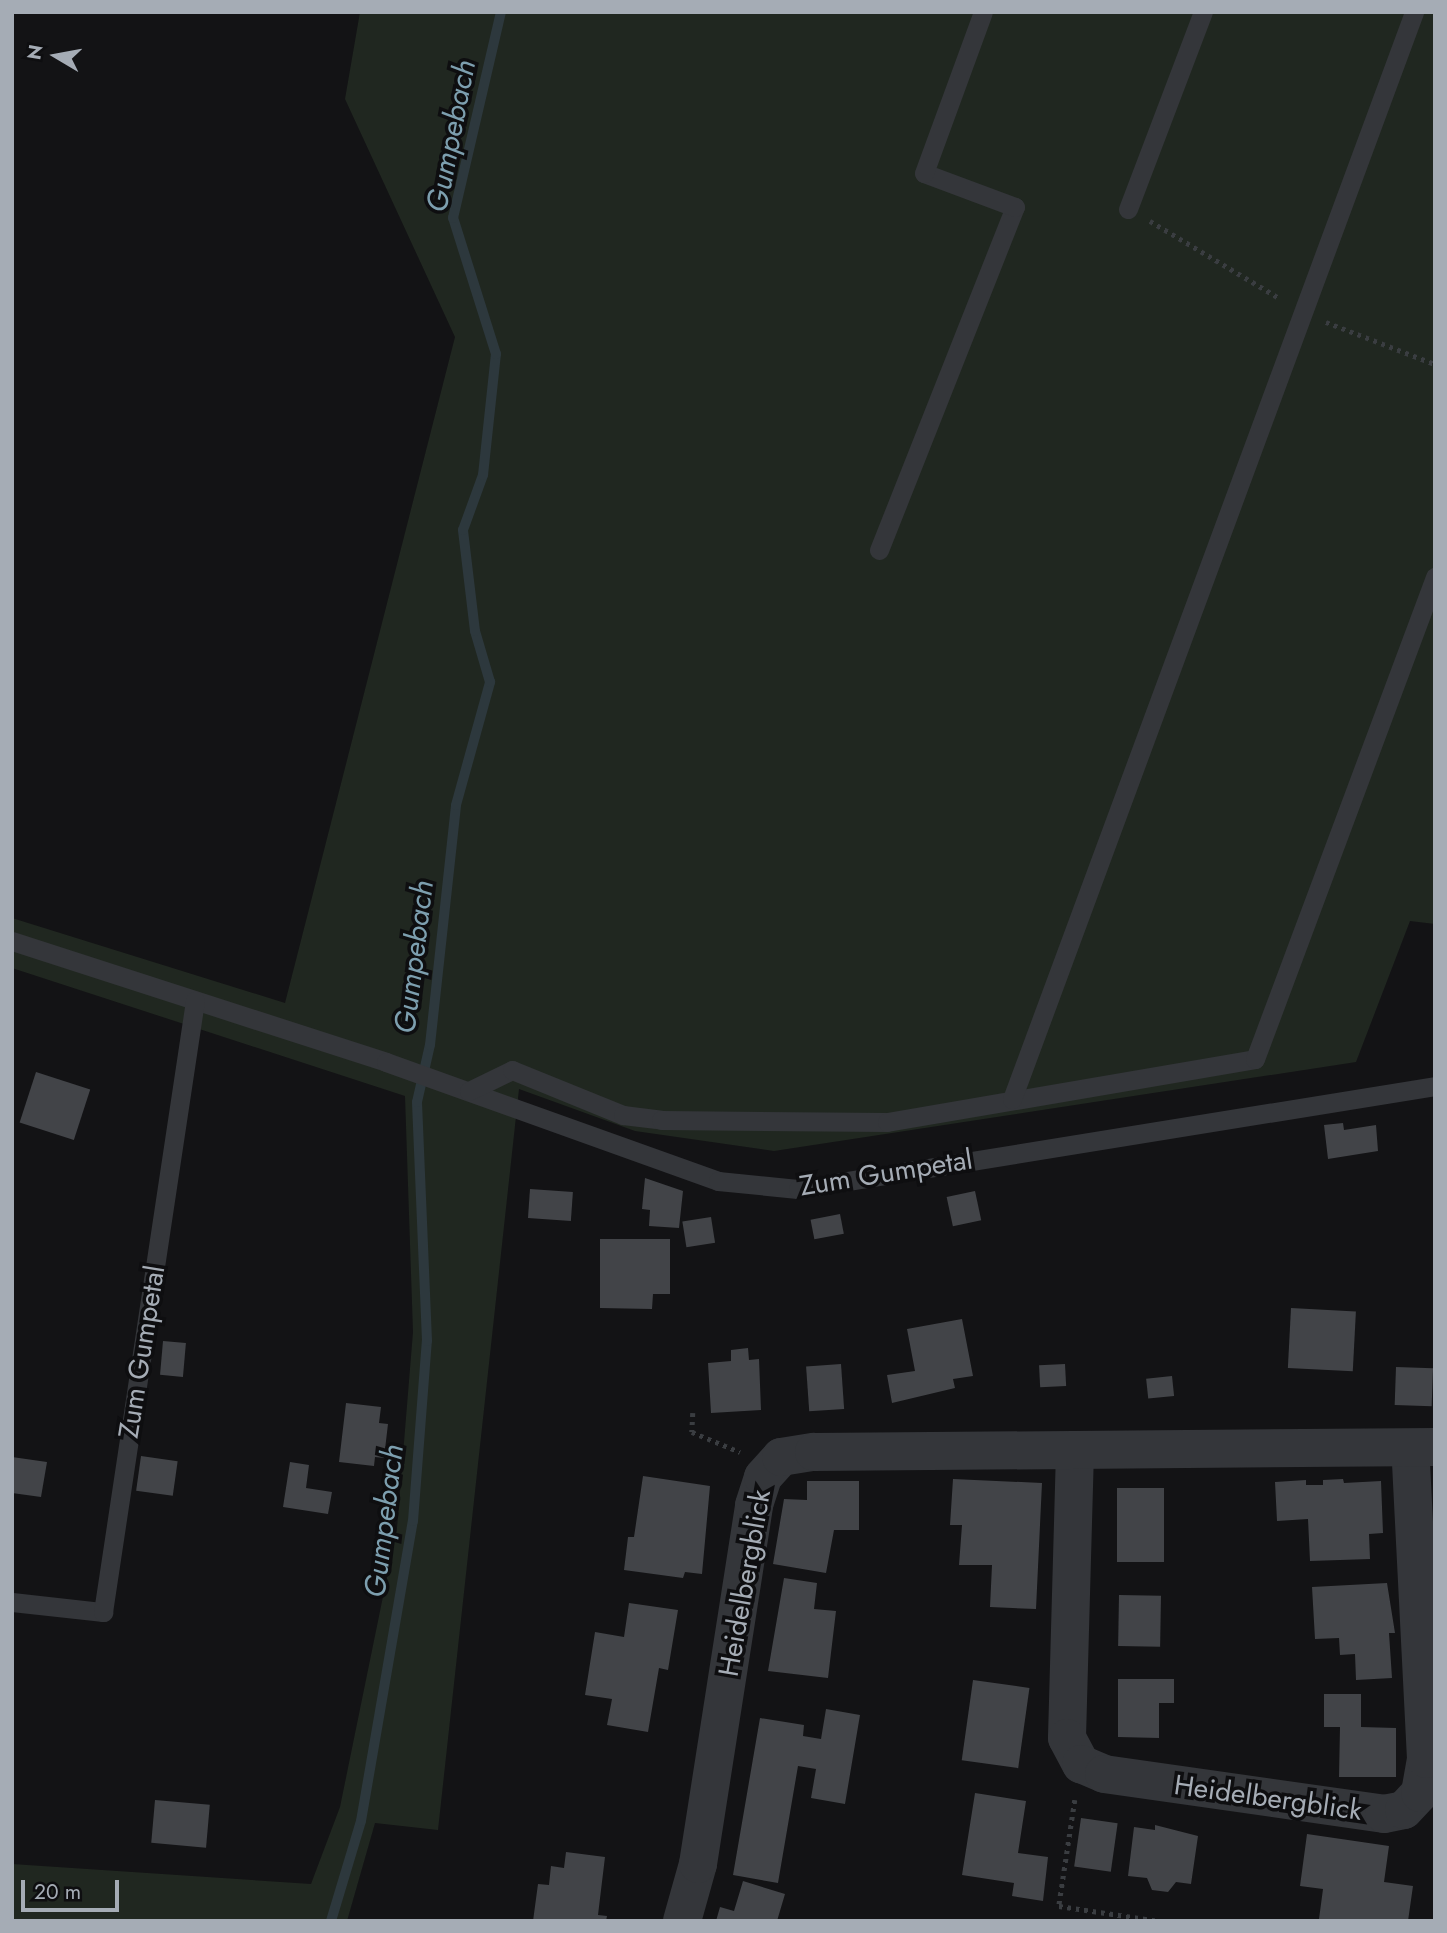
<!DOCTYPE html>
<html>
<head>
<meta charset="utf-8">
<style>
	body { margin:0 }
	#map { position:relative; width:1447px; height:1933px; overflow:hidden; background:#131315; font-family:Jost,sans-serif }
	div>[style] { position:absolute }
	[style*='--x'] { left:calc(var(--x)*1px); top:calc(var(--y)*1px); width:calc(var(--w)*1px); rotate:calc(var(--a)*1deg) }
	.green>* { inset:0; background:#202720 }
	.stream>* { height:10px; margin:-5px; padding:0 5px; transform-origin:5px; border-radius:5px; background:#2d383d }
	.building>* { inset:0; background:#424448; transform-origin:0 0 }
	.path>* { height:4.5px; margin-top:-2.25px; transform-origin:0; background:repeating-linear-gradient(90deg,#3a3d41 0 3.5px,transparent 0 8.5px) }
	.service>* { height:19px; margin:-9.5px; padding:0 9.5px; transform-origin:9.5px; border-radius:9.5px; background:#34363a }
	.minor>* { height:38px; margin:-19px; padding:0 19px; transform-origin:19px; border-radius:19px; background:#34363a }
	span { translate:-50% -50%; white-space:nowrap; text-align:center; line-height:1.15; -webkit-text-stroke:7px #0e0e10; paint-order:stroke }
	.street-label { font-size:28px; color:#a5acb5 }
	.water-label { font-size:30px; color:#7d9faf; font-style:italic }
	.frame { position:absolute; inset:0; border:14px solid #a5acb5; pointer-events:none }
	.north { position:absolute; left:21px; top:21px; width:70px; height:70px; -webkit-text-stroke:5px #0e0e10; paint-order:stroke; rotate:280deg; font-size:19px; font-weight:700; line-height:28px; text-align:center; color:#a5acb5 }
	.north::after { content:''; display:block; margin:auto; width:24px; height:32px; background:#a5acb5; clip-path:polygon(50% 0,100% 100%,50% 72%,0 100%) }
	.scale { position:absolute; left:21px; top:1880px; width:98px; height:32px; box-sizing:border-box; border:4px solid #a5acb5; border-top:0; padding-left:9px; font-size:21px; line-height:24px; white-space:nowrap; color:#a5acb5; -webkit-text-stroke:5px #0e0e10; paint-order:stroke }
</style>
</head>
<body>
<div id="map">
	<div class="green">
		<div style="clip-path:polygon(360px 12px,1435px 12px,1435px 924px,1410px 921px,1356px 1062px,774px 1151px,635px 1131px,519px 1089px,438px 1830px,375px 1823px,347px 1921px,12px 1921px,12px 1864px,311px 1884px,340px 1807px,397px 1528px,413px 1332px,405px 1096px,12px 968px,12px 918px,285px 1003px,455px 337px,345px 99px)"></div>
	</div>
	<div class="stream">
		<div style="--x:331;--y:1921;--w:104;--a:-73.3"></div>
		<div style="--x:361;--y:1821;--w:304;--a:-80.2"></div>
		<div style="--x:413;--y:1521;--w:181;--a:-85.6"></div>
		<div style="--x:427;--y:1341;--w:239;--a:-92.4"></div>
		<div style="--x:417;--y:1102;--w:58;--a:-77.2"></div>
		<div style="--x:430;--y:1045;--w:241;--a:-83.8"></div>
		<div style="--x:456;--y:805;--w:128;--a:-74.5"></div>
		<div style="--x:490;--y:682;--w:53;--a:-106.4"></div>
		<div style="--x:475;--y:631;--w:102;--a:-96.8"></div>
		<div style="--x:463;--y:530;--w:59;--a:-70"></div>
		<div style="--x:483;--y:475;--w:122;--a:-83.9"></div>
		<div style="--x:496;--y:354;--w:143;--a:-107.5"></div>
		<div style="--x:453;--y:218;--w:212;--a:-76.9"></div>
	</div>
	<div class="building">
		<div style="left:36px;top:1072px;width:57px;height:53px;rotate:18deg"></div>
		<div style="clip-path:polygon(1343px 1123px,1344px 1130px,1376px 1125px,1378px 1151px,1328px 1159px,1324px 1125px)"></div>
		<div style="clip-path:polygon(645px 1178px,683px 1191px,679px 1228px,649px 1226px,650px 1210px,642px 1209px)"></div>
		<div style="left:530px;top:1189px;width:43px;height:29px;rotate:4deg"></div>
		<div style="left:975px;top:1191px;width:30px;height:29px;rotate:78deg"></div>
		<div style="left:840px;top:1214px;width:20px;height:30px;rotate:79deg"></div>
		<div style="left:711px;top:1217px;width:26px;height:29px;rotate:81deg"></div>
		<div style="clip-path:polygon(600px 1239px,670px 1239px,670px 1294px,653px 1294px,652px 1309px,600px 1308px)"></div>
		<div style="left:1291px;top:1308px;width:65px;height:60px;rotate:3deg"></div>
		<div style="clip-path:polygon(962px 1319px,973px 1376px,953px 1379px,955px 1388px,892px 1403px,887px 1375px,915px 1371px,907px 1329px)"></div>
		<div style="left:163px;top:1341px;width:23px;height:34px;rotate:5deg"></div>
		<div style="clip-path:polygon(748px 1348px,749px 1360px,759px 1359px,761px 1410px,711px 1413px,708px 1363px,731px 1361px,731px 1350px)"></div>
		<div style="left:841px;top:1364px;width:45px;height:35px;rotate:86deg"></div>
		<div style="left:1065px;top:1364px;width:22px;height:26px;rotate:87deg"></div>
		<div style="left:1396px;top:1367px;width:37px;height:38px;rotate:2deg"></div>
		<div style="left:1172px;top:1376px;width:20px;height:26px;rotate:84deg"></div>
		<div style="clip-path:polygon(346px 1403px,381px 1407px,379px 1423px,388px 1424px,384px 1458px,375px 1457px,374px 1466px,339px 1462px)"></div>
		<div style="left:141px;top:1456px;width:37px;height:35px;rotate:8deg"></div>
		<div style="clip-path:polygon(12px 1457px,47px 1462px,41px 1497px,12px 1493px)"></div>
		<div style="clip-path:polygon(290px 1462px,309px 1465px,306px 1488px,332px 1492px,328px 1514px,283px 1507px)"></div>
		<div style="clip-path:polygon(643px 1476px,710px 1486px,702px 1574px,685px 1572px,683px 1578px,624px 1570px,628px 1537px,634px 1537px)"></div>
		<div style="clip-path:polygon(953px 1479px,1042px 1483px,1036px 1609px,990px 1607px,992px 1565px,959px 1565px,962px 1525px,950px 1525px)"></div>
		<div style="clip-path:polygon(1343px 1479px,1344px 1483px,1381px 1481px,1383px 1533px,1369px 1534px,1370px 1559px,1310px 1561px,1308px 1519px,1277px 1521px,1275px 1482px,1306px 1480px,1306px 1485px,1323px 1485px,1323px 1480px)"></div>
		<div style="clip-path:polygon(807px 1481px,859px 1481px,859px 1530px,834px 1530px,826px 1573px,773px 1564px,784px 1499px,807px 1500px)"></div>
		<div style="left:1117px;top:1488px;width:47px;height:74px"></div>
		<div style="clip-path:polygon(784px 1578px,817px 1583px,814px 1609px,836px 1611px,828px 1678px,768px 1671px)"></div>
		<div style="clip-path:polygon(1387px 1583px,1395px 1633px,1389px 1633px,1392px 1678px,1356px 1680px,1355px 1654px,1340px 1655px,1339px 1638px,1315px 1639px,1312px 1587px)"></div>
		<div style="left:1119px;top:1595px;width:42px;height:51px;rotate:1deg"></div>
		<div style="clip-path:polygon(629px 1603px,678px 1610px,668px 1670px,659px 1668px,648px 1732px,607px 1725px,612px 1699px,585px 1695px,595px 1632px,624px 1637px)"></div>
		<div style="clip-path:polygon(1118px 1679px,1174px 1679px,1174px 1703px,1159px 1703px,1159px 1738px,1118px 1737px)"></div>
		<div style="left:973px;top:1680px;width:57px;height:81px;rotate:8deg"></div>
		<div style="clip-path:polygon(1324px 1694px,1361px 1694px,1361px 1727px,1396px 1728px,1396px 1777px,1339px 1777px,1340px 1727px,1324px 1727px)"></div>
		<div style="clip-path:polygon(826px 1709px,860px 1715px,845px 1804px,811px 1798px,816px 1769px,798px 1766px,778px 1883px,733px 1875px,760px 1718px,804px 1725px,803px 1736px,821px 1739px)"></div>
		<div style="clip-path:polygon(975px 1793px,1026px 1801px,1018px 1853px,1048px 1857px,1043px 1901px,1012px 1896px,1014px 1883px,962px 1875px)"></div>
		<div style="left:155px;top:1800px;width:55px;height:43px;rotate:5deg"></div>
		<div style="left:1081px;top:1818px;width:37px;height:49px;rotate:8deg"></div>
		<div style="clip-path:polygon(1155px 1825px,1198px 1836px,1191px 1884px,1176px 1882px,1168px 1892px,1152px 1890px,1147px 1878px,1128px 1876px,1134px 1827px,1155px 1830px)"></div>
		<div style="clip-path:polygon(1307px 1834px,1389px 1846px,1384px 1882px,1413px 1886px,1408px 1921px,1319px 1919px,1323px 1889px,1300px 1886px)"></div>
		<div style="clip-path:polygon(566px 1852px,605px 1857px,598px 1915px,607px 1916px,606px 1921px,533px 1921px,538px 1884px,549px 1885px,551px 1866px,564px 1868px)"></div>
		<div style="clip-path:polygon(743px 1881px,785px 1894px,777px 1921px,716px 1921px,720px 1907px,734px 1911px)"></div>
	</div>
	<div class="path">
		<div style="--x:1150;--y:221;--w:152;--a:30.8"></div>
		<div style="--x:1326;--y:322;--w:117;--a:21.1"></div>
		<div style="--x:693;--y:1413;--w:19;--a:93"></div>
		<div style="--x:692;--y:1432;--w:52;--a:22.6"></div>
		<div style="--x:1075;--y:1800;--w:107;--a:98.6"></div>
		<div style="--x:1059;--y:1906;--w:101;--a:8.5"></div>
	</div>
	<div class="service">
		<div style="--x:1128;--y:209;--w:211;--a:-69.2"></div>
		<div style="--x:879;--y:550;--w:369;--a:-68.4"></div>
		<div style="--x:1015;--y:207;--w:97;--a:-159.5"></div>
		<div style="--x:924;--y:173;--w:171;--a:-69.9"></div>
		<div style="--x:12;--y:941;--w:393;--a:17.9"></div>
		<div style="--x:386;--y:1062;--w:353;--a:19.7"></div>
		<div style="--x:718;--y:1181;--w:80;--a:5.7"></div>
		<div style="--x:798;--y:1189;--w:645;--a:-9.18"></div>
		<div style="--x:469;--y:1091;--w:48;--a:-26"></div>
		<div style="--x:512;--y:1070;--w:120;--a:22.1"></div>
		<div style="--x:623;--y:1115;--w:38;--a:7"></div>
		<div style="--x:661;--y:1120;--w:226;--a:0.5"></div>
		<div style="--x:887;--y:1122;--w:373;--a:-9.7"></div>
		<div style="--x:1255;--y:1059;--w:515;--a:-69.52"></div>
		<div style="--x:1012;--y:1099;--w:1159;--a:-69.7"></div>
		<div style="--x:12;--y:1602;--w:92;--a:6.3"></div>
		<div style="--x:103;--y:1612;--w:618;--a:-81.44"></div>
	</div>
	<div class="minor">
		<div style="--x:1075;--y:1451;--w:287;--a:91.6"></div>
		<div style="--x:1067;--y:1738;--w:30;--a:62"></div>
		<div style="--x:1081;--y:1764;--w:25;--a:23"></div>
		<div style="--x:1104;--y:1774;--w:283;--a:8.1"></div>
		<div style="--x:1384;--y:1814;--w:20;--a:-11"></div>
		<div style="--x:1404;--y:1810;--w:23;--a:-47"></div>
		<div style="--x:1420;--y:1793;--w:35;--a:-80"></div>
		<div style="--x:1426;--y:1759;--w:311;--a:-92.9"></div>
		<div style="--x:682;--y:1921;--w:59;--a:-74.3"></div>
		<div style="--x:698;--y:1864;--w:363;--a:-81.1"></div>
		<div style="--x:754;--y:1505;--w:29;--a:-72"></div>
		<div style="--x:763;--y:1477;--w:27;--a:-48"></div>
		<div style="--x:781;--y:1457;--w:33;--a:-9"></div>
		<div style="--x:814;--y:1452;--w:621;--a:-0.46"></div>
	</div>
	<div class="street-label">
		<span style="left:886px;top:1173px;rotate:-9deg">Zum Gumpetal</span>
		<span style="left:142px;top:1352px;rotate:-81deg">Zum Gumpetal</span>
		<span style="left:745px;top:1583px;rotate:-80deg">Heidelbergblick</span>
		<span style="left:1268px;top:1798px;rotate:8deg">Heidelbergblick</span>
	</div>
	<div class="water-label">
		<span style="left:451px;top:136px;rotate:-79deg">Gumpebach</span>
		<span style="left:414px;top:957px;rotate:-83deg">Gumpebach</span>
		<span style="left:384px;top:1521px;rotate:-83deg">Gumpebach</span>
	</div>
	<div class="frame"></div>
	<div class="north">N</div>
	<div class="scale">20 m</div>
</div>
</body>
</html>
